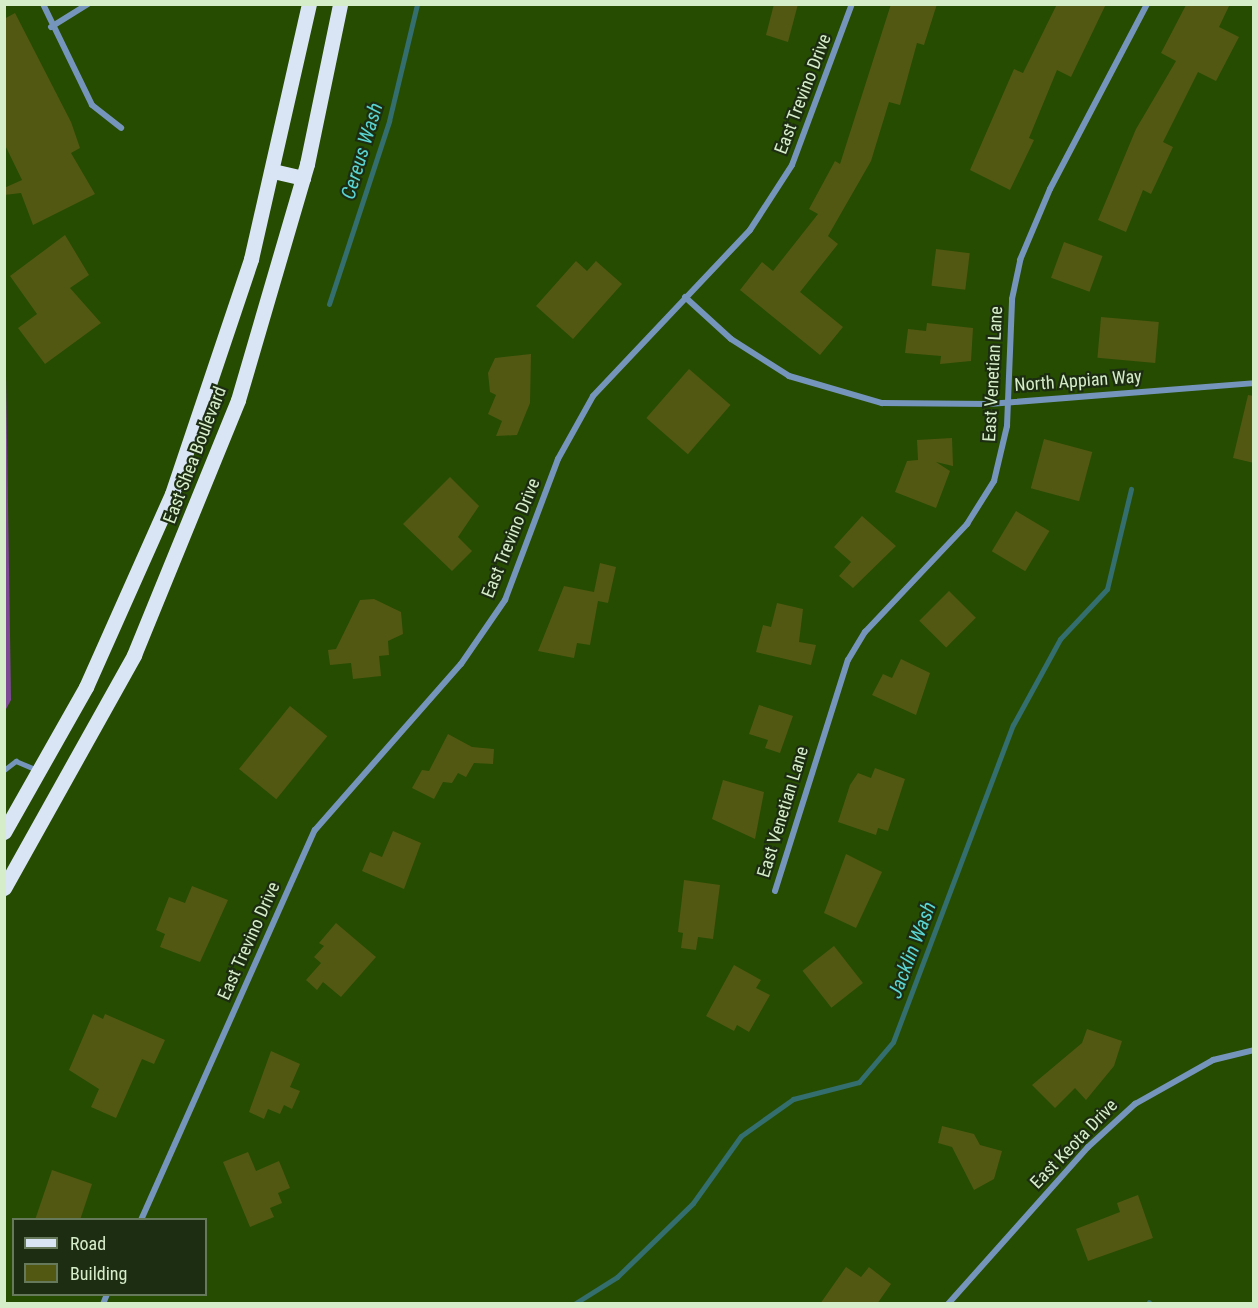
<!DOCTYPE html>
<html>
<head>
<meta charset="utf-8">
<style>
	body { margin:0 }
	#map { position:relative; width:1258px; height:1308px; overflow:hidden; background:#264c02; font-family:"Roboto Condensed",sans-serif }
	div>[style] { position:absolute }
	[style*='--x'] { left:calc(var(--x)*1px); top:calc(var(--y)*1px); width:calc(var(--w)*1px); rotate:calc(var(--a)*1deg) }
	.green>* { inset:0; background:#7d4995 }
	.stream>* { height:5px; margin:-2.5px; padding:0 2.5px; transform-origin:2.5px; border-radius:2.5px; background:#346e6e }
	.building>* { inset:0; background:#525811; transform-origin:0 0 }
	.service>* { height:4.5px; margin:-2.25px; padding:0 2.25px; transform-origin:2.25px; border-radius:2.25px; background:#7695bc }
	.minor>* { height:6px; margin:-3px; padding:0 3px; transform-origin:3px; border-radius:3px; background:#7695bc }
	.primary>* { height:15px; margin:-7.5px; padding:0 7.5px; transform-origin:7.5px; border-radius:7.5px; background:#d9e5f5 }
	span { translate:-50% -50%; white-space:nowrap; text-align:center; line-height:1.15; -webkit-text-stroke:4.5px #1c2d11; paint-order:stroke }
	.street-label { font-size:18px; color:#d6edca }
	.water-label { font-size:20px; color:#5ad5d4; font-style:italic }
	.frame { position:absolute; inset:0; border:6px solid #d6edca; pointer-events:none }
	.legend { position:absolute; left:12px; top:1218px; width:195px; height:78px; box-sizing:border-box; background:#1c2d11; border:2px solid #667a5b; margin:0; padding:8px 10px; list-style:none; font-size:18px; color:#d6edca }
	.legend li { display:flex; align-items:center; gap:12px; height:30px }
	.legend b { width:30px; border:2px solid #667a5b }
</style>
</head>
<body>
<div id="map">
	<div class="green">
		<div style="clip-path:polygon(4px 245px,11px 700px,5px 711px,4px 711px)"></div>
	</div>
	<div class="stream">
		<div style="--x:329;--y:304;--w:193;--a:-71.8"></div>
		<div style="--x:389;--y:121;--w:120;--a:-76.5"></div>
		<div style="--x:574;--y:1304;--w:51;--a:-32.1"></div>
		<div style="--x:617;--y:1277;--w:106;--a:-44.2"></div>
		<div style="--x:693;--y:1203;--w:82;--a:-54.4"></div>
		<div style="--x:741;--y:1136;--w:64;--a:-35.4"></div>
		<div style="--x:793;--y:1099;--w:68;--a:-14.4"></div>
		<div style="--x:859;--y:1082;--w:52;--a:-49.6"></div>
		<div style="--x:893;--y:1042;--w:339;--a:-69.3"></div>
		<div style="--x:1013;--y:725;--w:98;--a:-61.3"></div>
		<div style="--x:1060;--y:639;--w:69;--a:-46.8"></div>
		<div style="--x:1107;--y:589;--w:103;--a:-76.5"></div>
		<div style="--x:1148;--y:1304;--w:2;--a:-63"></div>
	</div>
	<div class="building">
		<div style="clip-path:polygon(774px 4px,798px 4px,788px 42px,766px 35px)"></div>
		<div style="clip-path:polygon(891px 4px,937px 4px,924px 45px,917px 43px,900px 105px,889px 102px,871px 161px,828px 236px,838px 244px,800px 292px,843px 327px,820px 355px,740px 290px,762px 262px,773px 271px,818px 214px,809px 209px,835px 161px,840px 164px)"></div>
		<div style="clip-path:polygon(1057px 4px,1106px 4px,1071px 77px,1057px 70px,1029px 138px,1034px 140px,1010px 190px,970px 170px,1014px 69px,1023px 73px)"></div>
		<div style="clip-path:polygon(1230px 4px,1219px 27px,1239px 37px,1216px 81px,1198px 72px,1163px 142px,1173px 147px,1151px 194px,1143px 190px,1126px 232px,1098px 220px,1136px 129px,1176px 61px,1161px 53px,1186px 5px)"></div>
		<div style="clip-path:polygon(15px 13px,71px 122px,80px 148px,71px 153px,95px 194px,33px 225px,21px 193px,4px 195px,4px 188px,22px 180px,4px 143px,4px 19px)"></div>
		<div style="clip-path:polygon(65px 235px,89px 275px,70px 288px,101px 323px,45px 364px,18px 328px,37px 314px,10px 276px)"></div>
		<div style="left:1064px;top:242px;width:41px;height:38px;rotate:20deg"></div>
		<div style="left:936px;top:249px;width:34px;height:37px;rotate:7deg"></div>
		<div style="clip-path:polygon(576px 261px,587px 271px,596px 261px,622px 284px,573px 339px,536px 306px)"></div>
		<div style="left:1101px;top:317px;width:58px;height:41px;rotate:5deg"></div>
		<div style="clip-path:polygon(927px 323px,973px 328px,971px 361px,940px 364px,941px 356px,905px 353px,908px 329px,926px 331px)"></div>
		<div style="clip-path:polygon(531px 354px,530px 403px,517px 435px,496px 436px,502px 421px,488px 414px,496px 395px,490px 392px,488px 373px,495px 358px)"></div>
		<div style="left:689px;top:369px;width:55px;height:65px;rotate:41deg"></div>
		<div style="clip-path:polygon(1248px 395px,1254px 396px,1254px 463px,1233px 458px)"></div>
		<div style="clip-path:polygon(952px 438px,953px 466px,936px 462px,950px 471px,936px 508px,895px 492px,907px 461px,918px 460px,917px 440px)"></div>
		<div style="left:1044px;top:439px;width:50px;height:51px;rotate:15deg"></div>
		<div style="clip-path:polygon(450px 477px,479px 506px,458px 537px,472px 551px,452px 571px,403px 524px)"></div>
		<div style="left:1016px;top:511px;width:39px;height:47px;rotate:31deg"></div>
		<div style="clip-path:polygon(862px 516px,896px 546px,853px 588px,839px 576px,851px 562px,834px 547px)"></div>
		<div style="clip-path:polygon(600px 563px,616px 567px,608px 603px,598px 601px,590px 645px,577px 643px,574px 658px,538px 651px,564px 586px,594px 592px)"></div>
		<div style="left:949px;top:591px;width:38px;height:42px;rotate:45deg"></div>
		<div style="clip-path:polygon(374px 599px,401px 612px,403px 634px,388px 641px,389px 655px,379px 656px,381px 676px,353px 679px,351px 663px,330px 665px,328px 650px,336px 649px,360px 600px)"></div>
		<div style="clip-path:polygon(777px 603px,803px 609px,799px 642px,816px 645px,811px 665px,756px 652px,763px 625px,771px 627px)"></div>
		<div style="clip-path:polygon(901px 659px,930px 673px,916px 715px,872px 695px,883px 674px,892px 678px)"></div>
		<div style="clip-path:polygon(759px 705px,793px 716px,780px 753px,765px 748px,768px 740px,749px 734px)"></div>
		<div style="left:290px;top:706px;width:48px;height:81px;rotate:39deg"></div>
		<div style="clip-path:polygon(448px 734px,472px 747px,494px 749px,493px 764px,474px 763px,466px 777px,458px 773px,452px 783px,443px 782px,434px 799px,412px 788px,422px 770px,429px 771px)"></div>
		<div style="clip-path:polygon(875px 768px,905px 779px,888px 831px,878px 828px,876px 835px,838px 822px,850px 785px,858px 773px,871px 778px)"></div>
		<div style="clip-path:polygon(723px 780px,764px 792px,755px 839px,712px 819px)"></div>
		<div style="clip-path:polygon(393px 831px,421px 843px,404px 889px,362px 871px,370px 852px,382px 857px)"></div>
		<div style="clip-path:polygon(846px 854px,882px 872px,856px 928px,824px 913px)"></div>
		<div style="clip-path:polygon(684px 880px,720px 885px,713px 939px,698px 937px,696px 950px,681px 948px,683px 933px,678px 932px)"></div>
		<div style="clip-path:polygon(192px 886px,228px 900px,200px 962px,160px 947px,165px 934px,156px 930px,169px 897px,185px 903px)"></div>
		<div style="clip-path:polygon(336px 923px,376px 957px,341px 997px,323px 982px,317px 990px,306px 980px,321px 963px,314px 957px,324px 946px,319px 943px)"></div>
		<div style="left:834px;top:946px;width:47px;height:40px;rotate:52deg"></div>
		<div style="clip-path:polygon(734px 965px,761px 980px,756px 988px,770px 995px,749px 1032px,737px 1025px,734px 1031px,706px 1016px)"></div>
		<div style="clip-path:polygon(93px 1014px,103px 1019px,105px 1014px,165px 1040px,154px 1064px,142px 1059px,116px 1118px,91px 1107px,99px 1089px,69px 1070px)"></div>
		<div style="clip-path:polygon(1087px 1029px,1122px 1041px,1114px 1066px,1086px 1100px,1075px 1088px,1055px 1108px,1032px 1085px,1082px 1043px)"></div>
		<div style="clip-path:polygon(271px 1051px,300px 1064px,290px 1087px,300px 1091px,292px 1109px,284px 1105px,280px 1114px,268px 1109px,264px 1119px,249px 1112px)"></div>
		<div style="clip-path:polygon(942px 1126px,974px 1134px,980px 1145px,1002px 1151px,994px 1179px,974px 1190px,952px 1147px,938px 1143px)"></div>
		<div style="clip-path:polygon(248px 1152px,256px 1171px,279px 1161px,290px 1188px,278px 1193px,282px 1203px,270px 1208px,274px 1217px,250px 1227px,223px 1162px)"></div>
		<div style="clip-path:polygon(52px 1170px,92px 1184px,80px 1220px,35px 1220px)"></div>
		<div style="clip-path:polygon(1138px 1195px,1153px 1238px,1088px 1261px,1076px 1229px,1120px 1212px,1117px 1203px)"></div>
		<div style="clip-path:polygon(846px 1267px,861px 1277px,869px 1267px,891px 1284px,877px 1304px,820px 1304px)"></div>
	</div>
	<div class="service">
		<div style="--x:4;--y:770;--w:15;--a:-37"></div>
		<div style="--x:16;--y:761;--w:23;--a:23"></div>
	</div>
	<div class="minor">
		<div style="--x:43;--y:4;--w:112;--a:64.1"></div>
		<div style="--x:92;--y:105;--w:37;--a:38"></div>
		<div style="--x:51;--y:27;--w:44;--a:-31.9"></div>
		<div style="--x:685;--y:297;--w:62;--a:42.4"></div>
		<div style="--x:731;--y:339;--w:69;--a:32.5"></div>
		<div style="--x:789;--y:376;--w:97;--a:16.2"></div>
		<div style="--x:882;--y:403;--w:107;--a:0.5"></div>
		<div style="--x:989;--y:404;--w:266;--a:-4.5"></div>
		<div style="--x:775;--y:891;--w:242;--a:-72.5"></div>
		<div style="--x:848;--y:660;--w:33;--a:-59"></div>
		<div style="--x:865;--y:632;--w:149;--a:-46.6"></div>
		<div style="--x:967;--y:524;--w:51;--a:-57.9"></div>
		<div style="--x:994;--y:481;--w:57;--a:-76.7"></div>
		<div style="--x:1007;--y:426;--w:127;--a:-87.7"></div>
		<div style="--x:1012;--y:299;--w:40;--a:-78"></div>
		<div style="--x:1020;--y:260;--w:77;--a:-67.1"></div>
		<div style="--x:1050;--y:189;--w:209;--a:-62.3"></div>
		<div style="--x:141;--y:1220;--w:427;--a:-66"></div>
		<div style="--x:315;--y:830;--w:221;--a:-48.7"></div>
		<div style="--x:461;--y:664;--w:78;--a:-55.5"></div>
		<div style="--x:505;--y:600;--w:151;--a:-69.4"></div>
		<div style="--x:558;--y:459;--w:72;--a:-60.9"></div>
		<div style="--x:593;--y:396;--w:228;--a:-46.6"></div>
		<div style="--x:750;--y:230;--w:77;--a:-57.1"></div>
		<div style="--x:792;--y:165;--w:172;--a:-69.6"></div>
		<div style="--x:103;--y:1304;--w:11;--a:-68"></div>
		<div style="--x:948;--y:1304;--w:210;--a:-48.3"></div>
		<div style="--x:1088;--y:1147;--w:64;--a:-42.5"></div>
		<div style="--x:1135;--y:1104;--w:90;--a:-29.4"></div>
		<div style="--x:1213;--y:1060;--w:42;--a:-13.7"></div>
	</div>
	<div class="primary">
		<div style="--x:273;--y:171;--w:31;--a:13"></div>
		<div style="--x:4;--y:832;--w:167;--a:-60.5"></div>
		<div style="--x:86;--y:687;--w:211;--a:-66"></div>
		<div style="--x:172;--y:494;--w:248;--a:-71.4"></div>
		<div style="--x:251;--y:259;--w:262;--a:-77.2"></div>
		<div style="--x:4;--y:888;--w:267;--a:-60.8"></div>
		<div style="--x:134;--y:655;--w:275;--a:-67.8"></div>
		<div style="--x:238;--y:400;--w:246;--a:-73.7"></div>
		<div style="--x:307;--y:164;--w:163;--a:-78.3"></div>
	</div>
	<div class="street-label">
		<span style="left:803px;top:94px;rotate:-69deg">East Trevino Drive</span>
		<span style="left:993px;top:374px;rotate:-87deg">East Venetian Lane</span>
		<span style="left:1078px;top:381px;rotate:-4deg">North Appian Way</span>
		<span style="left:195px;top:455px;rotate:-69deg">East Shea Boulevard</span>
		<span style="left:511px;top:538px;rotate:-68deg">East Trevino Drive</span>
		<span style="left:783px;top:812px;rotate:-73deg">East Venetian Lane</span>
		<span style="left:249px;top:941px;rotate:-66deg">East Trevino Drive</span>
		<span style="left:1074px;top:1144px;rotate:-46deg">East Keota Drive</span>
	</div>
	<div class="water-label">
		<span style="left:362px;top:151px;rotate:-73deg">Cereus Wash</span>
		<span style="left:912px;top:950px;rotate:-69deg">Jacklin Wash</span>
	</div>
	<div class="frame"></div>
	<ul class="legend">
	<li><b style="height:8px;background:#d9e5f5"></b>Road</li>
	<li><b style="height:16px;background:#525811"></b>Building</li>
	</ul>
</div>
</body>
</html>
